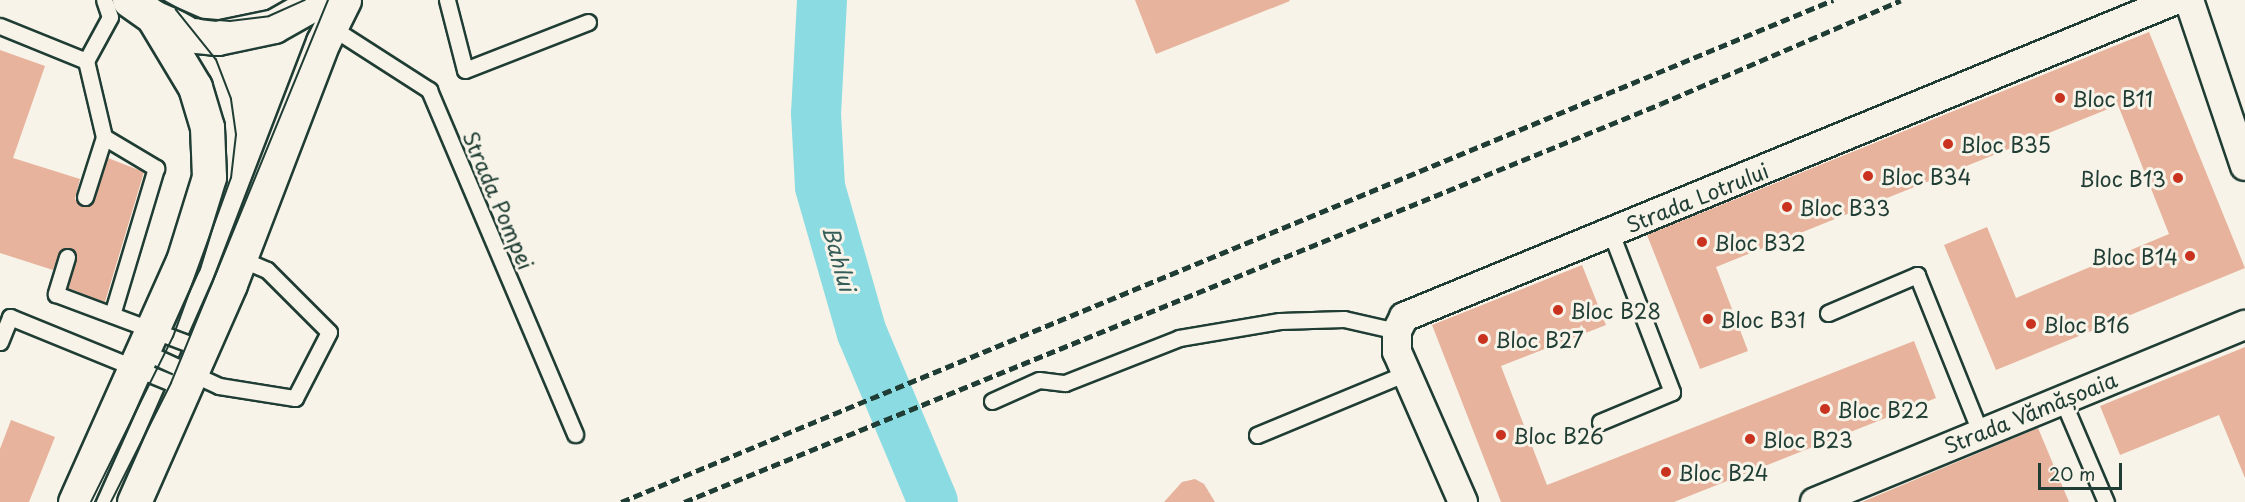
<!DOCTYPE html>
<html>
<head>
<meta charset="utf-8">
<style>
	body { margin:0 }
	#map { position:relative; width:2245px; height:502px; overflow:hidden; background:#f7f3e8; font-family:"Playpen Sans",sans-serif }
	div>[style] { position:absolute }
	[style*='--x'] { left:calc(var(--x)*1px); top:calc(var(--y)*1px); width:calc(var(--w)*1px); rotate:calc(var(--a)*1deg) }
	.river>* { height:50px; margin:-25px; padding:0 25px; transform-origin:25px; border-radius:25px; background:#8bdce2 }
	.building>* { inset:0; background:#e8b39c }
	.roads { filter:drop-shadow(2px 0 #1f3d34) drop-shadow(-2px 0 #1f3d34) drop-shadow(0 2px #1f3d34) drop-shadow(0 -2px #1f3d34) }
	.lane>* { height:15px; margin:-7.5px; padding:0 7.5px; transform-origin:7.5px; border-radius:7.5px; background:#f7f3e8 }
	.street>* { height:28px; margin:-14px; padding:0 14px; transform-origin:14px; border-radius:14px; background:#f7f3e8 }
	.primary>* { height:33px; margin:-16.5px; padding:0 16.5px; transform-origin:16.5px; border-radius:16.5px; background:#f7f3e8 }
	.tram>* { height:1.5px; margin:-0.75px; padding:0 0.75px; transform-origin:0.75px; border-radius:0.75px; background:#1f3d34 }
	.rail>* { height:4.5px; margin-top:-2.25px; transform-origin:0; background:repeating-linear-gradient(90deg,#1f3d34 0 9px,transparent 0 13.5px) }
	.dots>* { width:16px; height:16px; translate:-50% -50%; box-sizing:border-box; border:3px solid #f7f3e8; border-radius:50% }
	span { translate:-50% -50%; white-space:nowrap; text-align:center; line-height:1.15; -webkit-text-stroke:6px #f7f3e8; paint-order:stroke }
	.poi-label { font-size:21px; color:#1f3d34 }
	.left { translate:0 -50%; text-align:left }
	.right { translate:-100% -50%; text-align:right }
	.street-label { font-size:21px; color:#1f3d34 }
	.water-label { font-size:22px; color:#355d57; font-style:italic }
	.scale { position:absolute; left:2038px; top:463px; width:84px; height:27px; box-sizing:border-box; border:3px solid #1f3d34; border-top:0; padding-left:8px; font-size:18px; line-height:21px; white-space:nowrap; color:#1f3d34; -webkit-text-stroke:4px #f7f3e8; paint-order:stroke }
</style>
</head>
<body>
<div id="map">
	<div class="river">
		<div style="--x:822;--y:0;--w:113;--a:93"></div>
		<div style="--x:816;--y:113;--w:74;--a:86.9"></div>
		<div style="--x:820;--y:187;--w:152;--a:74"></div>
		<div style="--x:862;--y:333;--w:183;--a:67.2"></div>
	</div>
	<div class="building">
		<div style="clip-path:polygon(1135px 0,1289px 0,1290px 1px,1156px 54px)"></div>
		<div style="clip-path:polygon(2149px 32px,2245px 268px,1996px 370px,1944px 245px,1987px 227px,2016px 298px,2169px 234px,2118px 105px,1716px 267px,1748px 351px,1700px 369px,1647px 235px)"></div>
		<div style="clip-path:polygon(0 50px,45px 66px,13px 158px,80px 179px,75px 199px,83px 206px,94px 200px,108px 158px,144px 172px,105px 302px,68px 288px,76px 259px,70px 248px,60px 250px,53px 270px,0 253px)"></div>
		<div style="clip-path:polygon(1582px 265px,1606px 325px,1501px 366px,1547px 485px,1914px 341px,1936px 398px,1674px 502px,1501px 502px,1432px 325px)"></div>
		<div style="clip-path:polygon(2245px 347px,2245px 478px,2219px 415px,2120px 455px,2100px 406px)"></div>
		<div style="clip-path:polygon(11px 420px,55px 437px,29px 502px,0 502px,0 449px)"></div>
		<div style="clip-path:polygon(2038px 428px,2069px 502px,1862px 502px)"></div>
		<div style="clip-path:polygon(1195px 479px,1204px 484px,1215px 502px,1164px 502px,1182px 482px)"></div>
	</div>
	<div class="roads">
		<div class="lane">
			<div style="--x:447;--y:0;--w:72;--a:75.6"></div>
			<div style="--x:465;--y:70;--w:132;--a:-21.3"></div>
			<div style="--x:0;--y:26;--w:93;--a:22.1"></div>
			<div style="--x:331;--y:27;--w:117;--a:32.7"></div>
			<div style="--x:429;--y:90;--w:374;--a:67"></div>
			<div style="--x:104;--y:137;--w:61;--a:30.8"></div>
			<div style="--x:156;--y:168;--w:153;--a:106.7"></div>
			<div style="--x:85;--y:197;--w:63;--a:-72.4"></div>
			<div style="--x:104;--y:137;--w:78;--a:-103.3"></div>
			<div style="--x:86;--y:61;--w:50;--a:-61.4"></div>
			<div style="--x:110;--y:17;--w:18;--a:-109"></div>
			<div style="--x:67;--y:257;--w:39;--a:107"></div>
			<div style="--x:56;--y:294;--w:157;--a:20.5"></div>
			<div style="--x:1828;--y:313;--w:97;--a:-23.1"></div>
			<div style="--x:1917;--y:275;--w:169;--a:68.1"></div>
			<div style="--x:0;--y:342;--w:27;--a:-68"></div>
			<div style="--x:10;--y:317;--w:190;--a:22.2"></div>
			<div style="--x:143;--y:351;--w:84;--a:24.7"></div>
			<div style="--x:219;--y:386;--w:77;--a:9"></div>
			<div style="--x:295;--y:398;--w:74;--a:-62.7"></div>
			<div style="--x:329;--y:332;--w:88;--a:-135"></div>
			<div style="--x:267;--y:270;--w:30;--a:-157"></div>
			<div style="--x:2062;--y:399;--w:112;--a:66.9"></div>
			<div style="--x:992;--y:401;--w:51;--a:-24.1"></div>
			<div style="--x:1039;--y:380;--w:26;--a:7"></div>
			<div style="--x:1065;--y:383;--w:123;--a:-21.5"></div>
			<div style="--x:1179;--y:338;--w:102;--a:-9.6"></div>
			<div style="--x:1280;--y:321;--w:64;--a:-1.8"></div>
			<div style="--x:1344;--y:319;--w:54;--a:12.8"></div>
			<div style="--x:1600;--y:422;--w:78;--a:-22.6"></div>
			<div style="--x:1672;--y:392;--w:170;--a:-111"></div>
			<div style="--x:1257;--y:435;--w:159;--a:-22.5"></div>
		</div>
		<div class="street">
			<div style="--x:2189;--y:0;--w:175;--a:71.4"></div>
			<div style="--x:1463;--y:502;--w:164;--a:-113.7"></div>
			<div style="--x:1397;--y:352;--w:21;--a:-90"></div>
			<div style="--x:1397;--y:331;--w:16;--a:-63"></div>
			<div style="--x:1404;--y:317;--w:834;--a:-22.35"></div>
			<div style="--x:1815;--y:502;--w:465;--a:-22.4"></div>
		</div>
		<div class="primary">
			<div style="--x:129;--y:0;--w:29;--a:35"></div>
			<div style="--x:153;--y:17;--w:48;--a:23.4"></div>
			<div style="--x:197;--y:36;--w:20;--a:6"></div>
			<div style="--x:217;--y:38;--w:58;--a:-11.9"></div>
			<div style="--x:274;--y:26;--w:53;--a:-29.5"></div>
			<div style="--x:75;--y:502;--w:264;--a:-65.9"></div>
			<div style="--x:183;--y:261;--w:88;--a:-72.8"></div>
			<div style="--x:209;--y:177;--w:50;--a:-92.3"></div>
			<div style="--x:207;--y:127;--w:42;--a:-106.7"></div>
			<div style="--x:195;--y:87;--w:82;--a:-121"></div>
			<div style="--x:134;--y:502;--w:238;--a:-66.2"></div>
			<div style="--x:230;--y:284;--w:259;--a:-69"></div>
			<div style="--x:323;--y:42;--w:47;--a:-63.4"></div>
		</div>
	</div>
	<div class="tram">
		<div style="--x:163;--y:0;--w:37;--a:29"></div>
		<div style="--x:195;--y:18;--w:35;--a:5"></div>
		<div style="--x:230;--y:21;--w:39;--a:-7"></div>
		<div style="--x:269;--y:16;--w:39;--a:-24"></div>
		<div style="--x:91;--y:502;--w:184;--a:-63.6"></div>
		<div style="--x:173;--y:337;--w:169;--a:-70"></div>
		<div style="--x:231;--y:178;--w:43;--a:-83.4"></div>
		<div style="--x:236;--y:135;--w:36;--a:-98"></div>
		<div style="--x:231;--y:99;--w:42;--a:-111"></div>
		<div style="--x:216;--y:60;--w:64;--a:-128.7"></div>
		<div style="--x:111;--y:502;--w:133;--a:-63.2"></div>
		<div style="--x:171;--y:383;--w:414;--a:-67.7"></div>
	</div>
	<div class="rail">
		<div style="--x:621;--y:502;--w:1312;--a:-22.5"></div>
		<div style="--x:684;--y:502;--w:1054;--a:-22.18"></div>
		<div style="--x:1660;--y:104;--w:262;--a:-23.3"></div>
	</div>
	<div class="dots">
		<div style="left:2060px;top:98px;background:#c8321e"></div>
		<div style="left:1948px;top:144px;background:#c8321e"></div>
		<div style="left:1868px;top:176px;background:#c8321e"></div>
		<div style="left:2178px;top:178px;background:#c8321e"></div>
		<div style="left:1787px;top:207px;background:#c8321e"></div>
		<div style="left:1702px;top:242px;background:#c8321e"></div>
		<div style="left:2190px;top:256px;background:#c8321e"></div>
		<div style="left:1558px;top:310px;background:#c8321e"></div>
		<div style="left:1708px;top:319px;background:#c8321e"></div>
		<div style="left:2031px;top:324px;background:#c8321e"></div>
		<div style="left:1483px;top:339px;background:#c8321e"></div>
		<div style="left:1825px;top:409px;background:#c8321e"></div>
		<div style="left:1501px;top:435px;background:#c8321e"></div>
		<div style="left:1750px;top:439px;background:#c8321e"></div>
		<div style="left:1666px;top:472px;background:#c8321e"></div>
	</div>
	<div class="poi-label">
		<span class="left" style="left:2072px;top:98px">Bloc B11</span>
		<span class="left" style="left:1960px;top:144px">Bloc B35</span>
		<span class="left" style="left:1880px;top:176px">Bloc B34</span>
		<span class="right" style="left:2166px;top:178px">Bloc B13</span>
		<span class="left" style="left:1799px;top:207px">Bloc B33</span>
		<span class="left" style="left:1714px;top:242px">Bloc B32</span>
		<span class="right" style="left:2178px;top:256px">Bloc B14</span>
		<span class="left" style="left:1570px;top:310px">Bloc B28</span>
		<span class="left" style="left:1720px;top:319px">Bloc B31</span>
		<span class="left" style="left:2043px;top:324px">Bloc B16</span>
		<span class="left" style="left:1495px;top:339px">Bloc B27</span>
		<span class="left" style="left:1837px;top:409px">Bloc B22</span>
		<span class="left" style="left:1513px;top:435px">Bloc B26</span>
		<span class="left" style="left:1762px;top:439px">Bloc B23</span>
		<span class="left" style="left:1678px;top:472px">Bloc B24</span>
	</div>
	<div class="street-label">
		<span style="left:1697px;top:197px;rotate:-22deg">Strada Lotrului</span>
		<span style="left:499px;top:200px;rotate:67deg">Strada Pompei</span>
		<span style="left:2030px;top:412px;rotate:-22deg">Strada Vămășoaia</span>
	</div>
	<div class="water-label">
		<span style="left:840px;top:258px;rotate:74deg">Bahlui</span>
	</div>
	<div class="scale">20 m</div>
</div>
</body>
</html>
